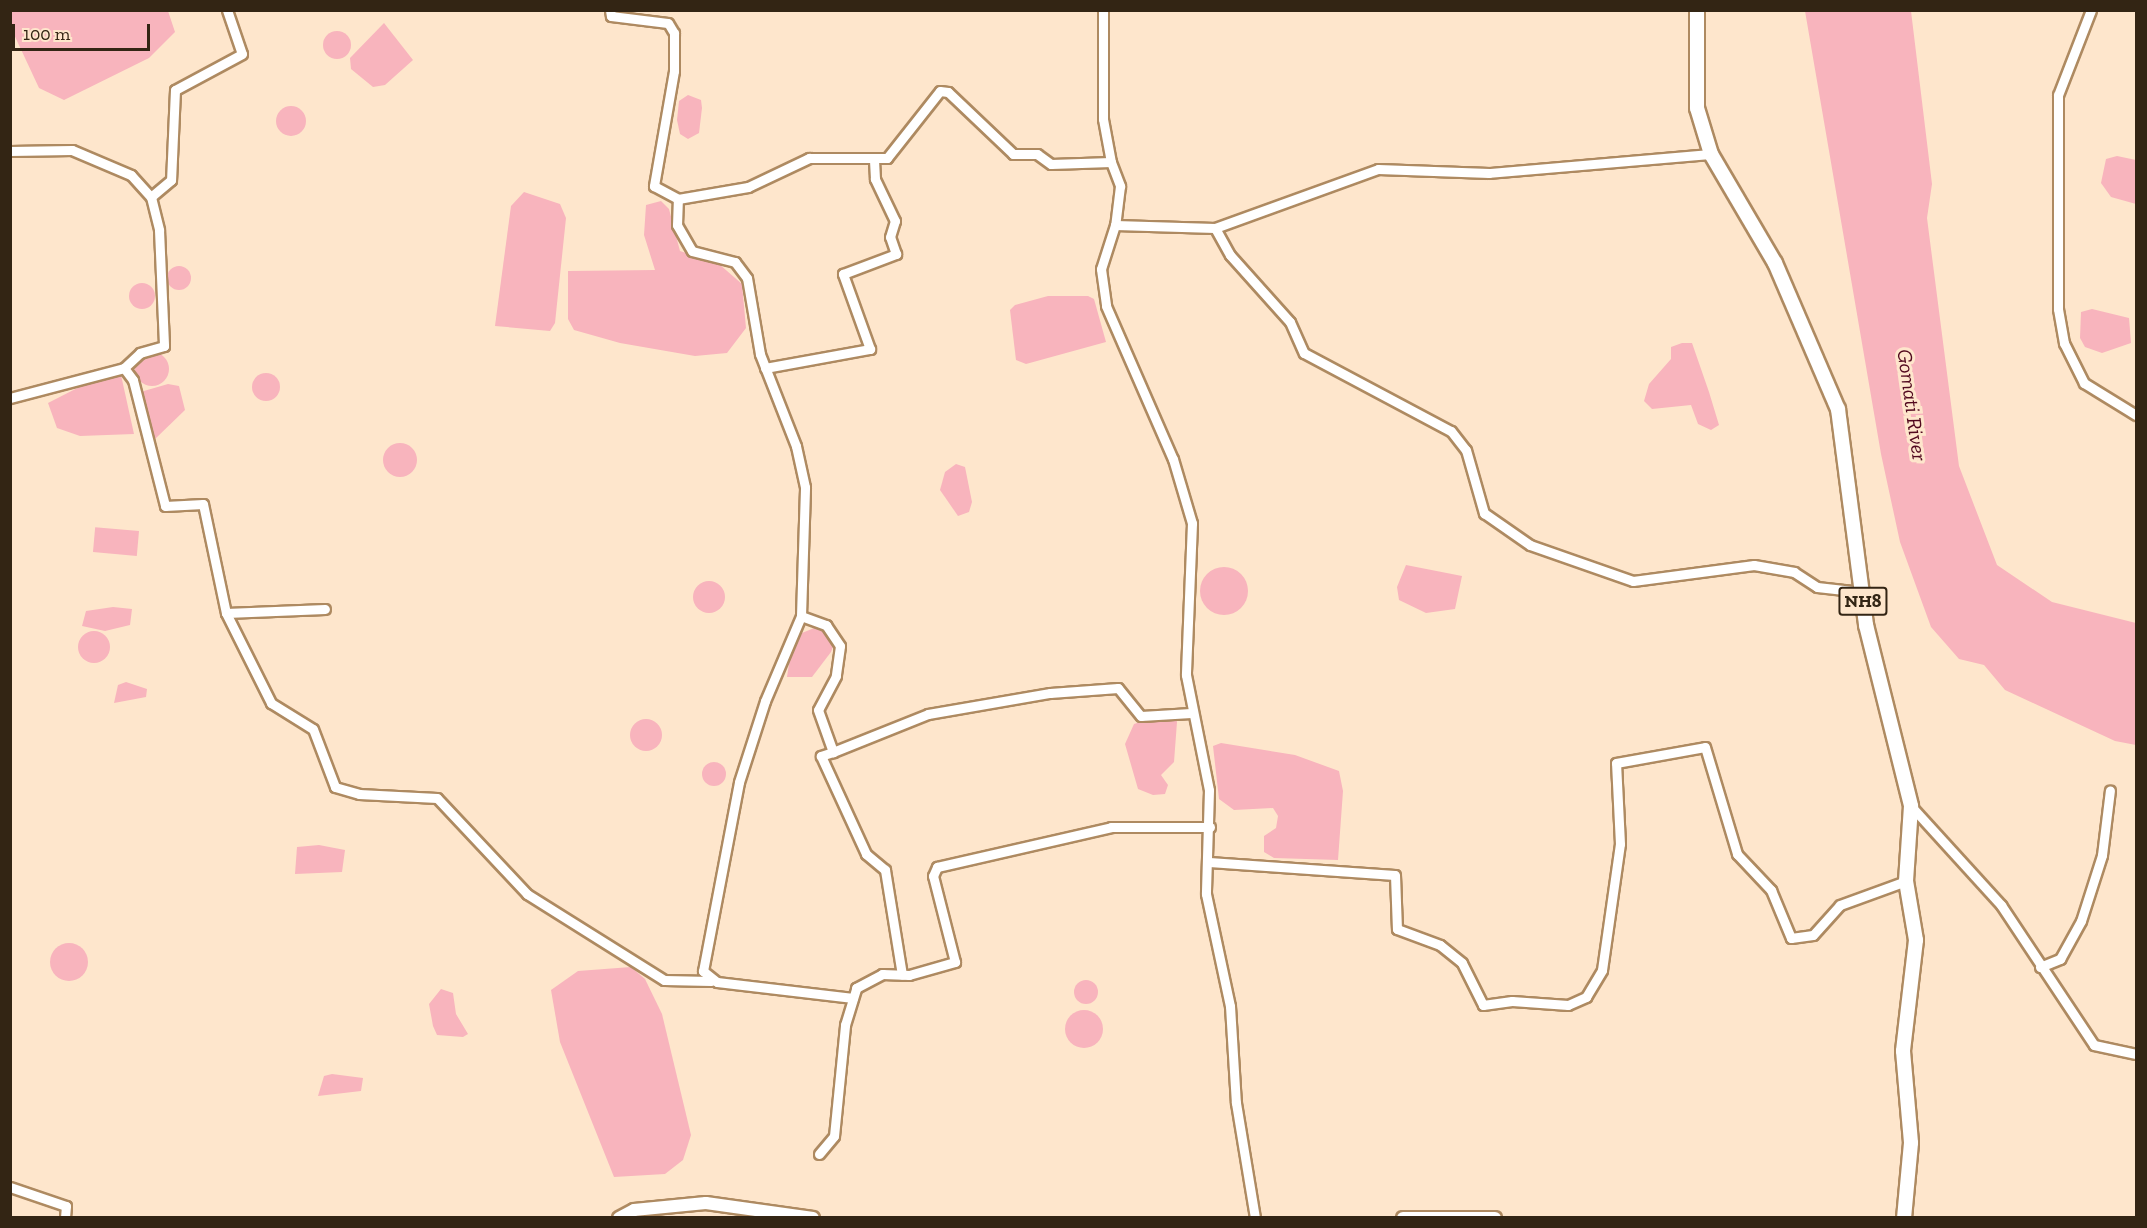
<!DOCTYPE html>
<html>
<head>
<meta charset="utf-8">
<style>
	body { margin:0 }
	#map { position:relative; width:2147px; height:1228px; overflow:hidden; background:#fee6cc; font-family:"Zilla Slab",serif }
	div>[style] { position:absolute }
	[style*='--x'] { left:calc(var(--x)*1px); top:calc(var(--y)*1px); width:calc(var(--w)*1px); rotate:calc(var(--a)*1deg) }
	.water>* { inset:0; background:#f8b4bd; transform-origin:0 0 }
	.round { border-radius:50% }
	.roads { filter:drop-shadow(2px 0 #ae8a61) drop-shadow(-2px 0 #ae8a61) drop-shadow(0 2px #ae8a61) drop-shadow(0 -2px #ae8a61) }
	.minor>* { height:9px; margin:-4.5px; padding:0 4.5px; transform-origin:4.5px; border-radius:4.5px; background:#fff }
	.major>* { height:12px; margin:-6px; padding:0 6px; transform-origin:6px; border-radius:6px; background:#fff }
	.highway>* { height:14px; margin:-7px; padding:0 7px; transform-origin:7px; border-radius:7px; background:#fff }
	span { translate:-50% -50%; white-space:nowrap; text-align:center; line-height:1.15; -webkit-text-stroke:6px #fee6cc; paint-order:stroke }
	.shield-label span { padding:2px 4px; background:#fee6cc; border:2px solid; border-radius:4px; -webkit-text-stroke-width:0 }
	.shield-label { font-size:18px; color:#332514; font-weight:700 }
	.water-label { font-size:21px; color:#52091f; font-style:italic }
	.frame { position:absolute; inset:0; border:12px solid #332514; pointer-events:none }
	.scale { position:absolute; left:12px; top:24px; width:138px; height:27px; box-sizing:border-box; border:3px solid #332514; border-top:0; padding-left:8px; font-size:18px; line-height:21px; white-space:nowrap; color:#332514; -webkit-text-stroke:4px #fee6cc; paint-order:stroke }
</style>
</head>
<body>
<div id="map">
	<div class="water">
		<div style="clip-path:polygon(10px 11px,168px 11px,175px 32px,149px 58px,64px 100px,39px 88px,11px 28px)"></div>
		<div style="clip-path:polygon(1805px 11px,1911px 11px,1932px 184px,1927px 218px,1959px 466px,1997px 565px,2052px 602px,2136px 623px,2136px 745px,2115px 741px,2005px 690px,1984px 665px,1959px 659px,1931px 627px,1900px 542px,1881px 454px)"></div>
		<div style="clip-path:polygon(384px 23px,413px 60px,385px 85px,373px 87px,351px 69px,350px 58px)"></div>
		<div class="round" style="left:323px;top:31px;width:28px;height:28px"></div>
		<div style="clip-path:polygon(688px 95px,701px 100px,702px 108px,699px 133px,688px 139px,680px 134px,677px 120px,679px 101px)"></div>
		<div class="round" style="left:276px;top:106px;width:30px;height:30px"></div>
		<div style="clip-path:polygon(2117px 156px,2136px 160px,2136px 204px,2111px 197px,2101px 183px,2106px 159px)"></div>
		<div style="clip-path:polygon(524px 192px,560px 204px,566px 218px,555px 323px,550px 331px,495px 326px,511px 206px)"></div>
		<div style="clip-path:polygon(661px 201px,669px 209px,680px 251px,719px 264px,742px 284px,746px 328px,727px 353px,695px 356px,620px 343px,574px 330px,568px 319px,568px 271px,655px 270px,644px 235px,646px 205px)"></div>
		<div class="round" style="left:167px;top:266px;width:24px;height:24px"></div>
		<div class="round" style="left:129px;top:283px;width:26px;height:26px"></div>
		<div style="clip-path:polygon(1088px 296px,1094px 299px,1106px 342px,1026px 364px,1016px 360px,1010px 310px,1015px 305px,1048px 296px)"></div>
		<div style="clip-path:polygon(2092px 309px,2129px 318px,2131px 343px,2102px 353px,2085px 347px,2080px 338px,2081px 312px)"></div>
		<div style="clip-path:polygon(1682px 343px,1692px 343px,1709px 392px,1719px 425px,1711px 430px,1698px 424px,1691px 405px,1652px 409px,1644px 401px,1649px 384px,1671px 359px,1671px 347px)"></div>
		<div class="round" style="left:135px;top:352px;width:34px;height:34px"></div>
		<div class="round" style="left:252px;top:373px;width:28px;height:28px"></div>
		<div style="clip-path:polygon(121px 375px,134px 434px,80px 436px,57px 428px,48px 403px,93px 380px)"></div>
		<div style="clip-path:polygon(168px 384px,179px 386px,185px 410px,154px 440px,148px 436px,137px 393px)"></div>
		<div class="round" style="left:383px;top:443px;width:34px;height:34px"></div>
		<div style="clip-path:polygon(956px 464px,965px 467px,972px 502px,969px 512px,958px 516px,940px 490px,945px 472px)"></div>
		<div style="left:139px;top:531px;width:25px;height:44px;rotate:95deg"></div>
		<div style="clip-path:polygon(1406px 565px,1462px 576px,1455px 609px,1426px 613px,1399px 600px,1397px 587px)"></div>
		<div class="round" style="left:1200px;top:567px;width:48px;height:48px"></div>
		<div class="round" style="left:693px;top:581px;width:32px;height:32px"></div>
		<div style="clip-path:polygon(113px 607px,132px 609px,130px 625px,105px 631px,82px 626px,86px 611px)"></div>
		<div style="clip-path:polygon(819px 626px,834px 644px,831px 652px,812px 677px,787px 677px,790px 657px,802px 633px)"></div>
		<div class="round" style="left:78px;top:631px;width:32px;height:32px"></div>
		<div style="clip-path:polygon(126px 682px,147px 689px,146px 697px,114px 703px,118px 685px)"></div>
		<div style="clip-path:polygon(1153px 718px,1176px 718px,1177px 722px,1174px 762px,1161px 775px,1168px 785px,1165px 794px,1153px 795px,1138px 789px,1125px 744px,1134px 724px)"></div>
		<div class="round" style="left:630px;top:719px;width:32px;height:32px"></div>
		<div style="clip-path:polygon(1221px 743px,1295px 755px,1339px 771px,1343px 791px,1338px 860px,1274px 858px,1264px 852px,1264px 836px,1276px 828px,1278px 816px,1273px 808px,1234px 810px,1219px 799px,1213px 746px)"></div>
		<div class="round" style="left:702px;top:762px;width:24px;height:24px"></div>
		<div style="clip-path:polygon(319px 845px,345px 850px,342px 872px,295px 874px,297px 847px)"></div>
		<div class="round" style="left:50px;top:943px;width:38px;height:38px"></div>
		<div style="clip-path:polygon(631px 967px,645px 979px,662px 1014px,691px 1135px,683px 1160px,665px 1174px,614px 1177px,560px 1042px,551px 990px,578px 971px)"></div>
		<div class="round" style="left:1074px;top:980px;width:24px;height:24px"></div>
		<div style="clip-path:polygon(441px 989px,453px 993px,456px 1014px,468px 1034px,463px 1037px,437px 1035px,433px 1026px,429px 1004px)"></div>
		<div class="round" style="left:1065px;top:1010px;width:38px;height:38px"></div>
		<div style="clip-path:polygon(332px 1074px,363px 1078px,361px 1091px,318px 1096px,324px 1076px)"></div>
	</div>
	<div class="roads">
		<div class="minor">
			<div style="--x:227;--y:10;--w:46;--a:71.2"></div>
			<div style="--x:242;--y:54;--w:76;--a:151.8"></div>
			<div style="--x:175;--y:90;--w:90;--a:92.5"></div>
			<div style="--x:171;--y:180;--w:26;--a:140"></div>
			<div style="--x:151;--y:197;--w:34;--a:76"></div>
			<div style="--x:159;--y:230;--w:116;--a:87.5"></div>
			<div style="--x:164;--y:346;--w:25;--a:164"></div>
			<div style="--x:140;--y:353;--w:22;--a:137"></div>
			<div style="--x:124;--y:368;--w:15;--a:53"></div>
			<div style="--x:133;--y:380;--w:130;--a:75.7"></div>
			<div style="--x:165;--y:506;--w:38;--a:-3"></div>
			<div style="--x:203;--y:504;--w:111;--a:78.1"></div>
			<div style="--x:226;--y:613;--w:101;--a:63.4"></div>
			<div style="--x:271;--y:703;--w:49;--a:31.8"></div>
			<div style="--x:313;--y:729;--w:62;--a:69.2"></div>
			<div style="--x:335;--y:787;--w:25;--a:16"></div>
			<div style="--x:359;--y:794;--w:78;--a:2.9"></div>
			<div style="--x:437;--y:798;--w:132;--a:46.8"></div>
			<div style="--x:527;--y:894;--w:162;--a:32.1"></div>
			<div style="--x:664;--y:980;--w:47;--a:1.2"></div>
			<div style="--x:610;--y:10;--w:6;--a:81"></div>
			<div style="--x:611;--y:16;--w:57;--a:7"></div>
			<div style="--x:668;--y:23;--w:12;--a:59"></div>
			<div style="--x:674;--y:33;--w:38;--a:90"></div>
			<div style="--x:674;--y:71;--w:117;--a:99.9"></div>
			<div style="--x:654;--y:186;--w:27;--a:28"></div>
			<div style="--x:1103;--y:10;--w:109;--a:90"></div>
			<div style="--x:1103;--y:119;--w:44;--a:79.5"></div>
			<div style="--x:2091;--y:10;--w:91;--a:111.2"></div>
			<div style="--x:2058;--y:95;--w:214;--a:90"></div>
			<div style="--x:2058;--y:309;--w:35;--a:80"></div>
			<div style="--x:2064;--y:343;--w:45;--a:63.4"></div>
			<div style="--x:2084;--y:383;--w:61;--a:31.6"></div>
			<div style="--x:10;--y:151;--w:62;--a:-0.9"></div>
			<div style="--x:72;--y:150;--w:64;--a:23"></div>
			<div style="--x:131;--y:175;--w:30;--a:48"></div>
			<div style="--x:1115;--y:225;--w:46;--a:107.7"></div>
			<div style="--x:1101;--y:269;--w:37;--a:82"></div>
			<div style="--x:1106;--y:306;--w:167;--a:66.4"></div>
			<div style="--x:1173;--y:459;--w:67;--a:73.5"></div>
			<div style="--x:1192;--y:523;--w:152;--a:92.3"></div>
			<div style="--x:1186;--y:675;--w:117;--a:78.7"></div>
			<div style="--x:1209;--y:790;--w:104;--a:91.7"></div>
			<div style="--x:1206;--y:894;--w:115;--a:77.9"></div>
			<div style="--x:1230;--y:1006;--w:97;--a:86.5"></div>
			<div style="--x:1236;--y:1103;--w:117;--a:80.6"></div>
			<div style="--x:1215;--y:228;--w:173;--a:-19.9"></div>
			<div style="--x:1378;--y:169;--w:111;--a:2.1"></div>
			<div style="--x:1489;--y:173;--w:223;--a:-4.9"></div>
			<div style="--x:765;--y:368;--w:107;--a:-10.3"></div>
			<div style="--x:870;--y:349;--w:80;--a:-109.8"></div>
			<div style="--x:843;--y:274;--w:57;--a:-20.7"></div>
			<div style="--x:896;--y:254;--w:18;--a:-109"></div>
			<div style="--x:890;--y:237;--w:17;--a:-73"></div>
			<div style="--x:895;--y:221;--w:47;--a:-115.5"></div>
			<div style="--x:875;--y:179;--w:18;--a:-93"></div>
			<div style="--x:10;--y:398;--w:118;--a:-14.7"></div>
			<div style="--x:226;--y:613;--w:99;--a:-2.3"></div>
			<div style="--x:801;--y:616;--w:27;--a:20"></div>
			<div style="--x:826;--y:625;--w:25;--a:56"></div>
			<div style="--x:840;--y:646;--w:30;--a:98"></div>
			<div style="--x:836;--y:676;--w:38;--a:118"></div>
			<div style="--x:818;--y:710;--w:45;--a:70.3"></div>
			<div style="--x:833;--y:752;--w:102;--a:-21.8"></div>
			<div style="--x:928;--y:714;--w:124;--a:-9.8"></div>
			<div style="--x:1050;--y:693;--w:68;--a:-4.2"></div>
			<div style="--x:1118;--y:688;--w:36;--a:51"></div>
			<div style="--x:1141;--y:716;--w:50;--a:-3.4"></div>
			<div style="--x:833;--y:752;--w:13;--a:162"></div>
			<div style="--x:821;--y:756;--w:108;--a:65.3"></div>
			<div style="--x:866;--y:854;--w:25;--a:40"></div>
			<div style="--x:885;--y:870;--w:106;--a:80.8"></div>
			<div style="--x:1911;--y:806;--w:134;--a:47.7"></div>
			<div style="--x:2001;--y:905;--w:168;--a:56.4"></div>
			<div style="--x:2094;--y:1045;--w:43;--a:12.1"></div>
			<div style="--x:1209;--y:862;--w:186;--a:4"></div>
			<div style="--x:1395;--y:875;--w:54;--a:87.9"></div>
			<div style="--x:1397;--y:929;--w:46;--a:20.4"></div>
			<div style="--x:1440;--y:945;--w:28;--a:39"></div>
			<div style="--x:1462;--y:963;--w:47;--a:63.4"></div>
			<div style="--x:1483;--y:1005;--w:29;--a:-8"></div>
			<div style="--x:1512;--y:1001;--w:56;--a:4.1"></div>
			<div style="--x:1568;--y:1005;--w:20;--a:-24"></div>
			<div style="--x:1586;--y:997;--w:31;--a:-59"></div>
			<div style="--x:1602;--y:970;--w:127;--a:-81.9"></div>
			<div style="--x:1620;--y:844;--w:81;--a:-92.8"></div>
			<div style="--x:1616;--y:763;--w:90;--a:-10.2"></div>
			<div style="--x:1705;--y:747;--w:112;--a:73.3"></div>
			<div style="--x:1737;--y:854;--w:50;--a:46.6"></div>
			<div style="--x:1771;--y:890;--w:52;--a:67.4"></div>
			<div style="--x:1791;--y:938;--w:22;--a:-8"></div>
			<div style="--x:1813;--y:935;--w:40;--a:-48"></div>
			<div style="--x:1840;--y:905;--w:70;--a:-20"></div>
			<div style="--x:2040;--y:967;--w:22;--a:-22"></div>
			<div style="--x:2060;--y:959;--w:43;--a:-61.1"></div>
			<div style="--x:2081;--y:921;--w:69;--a:-72.3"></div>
			<div style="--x:2102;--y:855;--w:65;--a:-83"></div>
			<div style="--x:853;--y:998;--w:137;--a:-173.3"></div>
			<div style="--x:717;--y:982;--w:18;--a:-142"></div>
			<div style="--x:703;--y:971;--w:192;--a:-79.2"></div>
			<div style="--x:739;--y:782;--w:85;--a:-72.2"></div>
			<div style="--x:765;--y:701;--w:92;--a:-67"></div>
			<div style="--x:801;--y:616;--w:129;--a:-88.2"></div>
			<div style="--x:805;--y:487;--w:42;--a:-102.4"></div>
			<div style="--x:796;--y:446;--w:99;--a:-111.4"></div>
			<div style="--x:760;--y:354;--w:77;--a:-99.7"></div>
			<div style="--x:747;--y:278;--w:20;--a:-127"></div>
			<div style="--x:735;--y:262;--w:44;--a:-165.7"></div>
			<div style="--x:692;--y:251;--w:30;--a:-120"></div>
			<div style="--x:677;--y:225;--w:26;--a:-88"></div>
			<div style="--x:678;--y:199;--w:71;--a:-9.7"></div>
			<div style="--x:748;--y:187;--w:68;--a:-25.4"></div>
			<div style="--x:809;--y:158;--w:78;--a:0"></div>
			<div style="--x:887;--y:158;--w:85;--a:-51.7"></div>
			<div style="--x:940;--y:91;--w:8;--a:7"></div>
			<div style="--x:948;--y:92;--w:90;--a:43.6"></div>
			<div style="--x:1013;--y:154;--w:24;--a:0"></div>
			<div style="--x:1037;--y:154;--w:17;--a:36"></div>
			<div style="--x:1051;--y:164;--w:60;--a:-1.9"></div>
			<div style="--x:1111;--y:162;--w:26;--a:69"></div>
			<div style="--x:1120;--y:186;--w:39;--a:97"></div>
			<div style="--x:1115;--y:225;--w:100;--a:1.7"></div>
			<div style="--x:1215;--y:228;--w:31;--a:61"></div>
			<div style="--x:1230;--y:255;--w:90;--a:48.2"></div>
			<div style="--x:1290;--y:322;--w:34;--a:66"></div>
			<div style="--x:1304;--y:353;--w:166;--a:28"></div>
			<div style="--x:1451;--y:431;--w:24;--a:52"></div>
			<div style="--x:1466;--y:450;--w:66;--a:74.1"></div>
			<div style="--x:1484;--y:513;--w:56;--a:34.8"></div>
			<div style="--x:1530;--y:545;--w:109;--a:19.3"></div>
			<div style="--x:1633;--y:581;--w:122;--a:-7.5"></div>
			<div style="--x:1754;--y:565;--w:41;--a:9.9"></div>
			<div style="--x:1794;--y:572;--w:27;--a:33"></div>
			<div style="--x:1817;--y:587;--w:45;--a:6.3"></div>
			<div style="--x:819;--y:1154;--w:23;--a:-50"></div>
			<div style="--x:834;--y:1136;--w:112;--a:-84.3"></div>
			<div style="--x:845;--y:1025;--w:39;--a:-73"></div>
			<div style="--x:856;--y:988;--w:30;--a:-28"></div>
			<div style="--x:882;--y:974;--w:27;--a:2"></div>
			<div style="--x:909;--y:975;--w:48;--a:-15.8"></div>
			<div style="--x:955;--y:962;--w:89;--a:-104.3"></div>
			<div style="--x:933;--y:876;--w:10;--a:-66"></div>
			<div style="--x:937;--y:867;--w:179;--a:-12.9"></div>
			<div style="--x:1111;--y:827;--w:99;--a:0"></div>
			<div style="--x:10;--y:1187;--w:59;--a:18.7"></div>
			<div style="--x:66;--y:1206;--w:12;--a:95"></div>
		</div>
		<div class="major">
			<div style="--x:619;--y:1218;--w:17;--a:-28"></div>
			<div style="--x:634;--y:1210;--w:72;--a:-5.6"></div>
			<div style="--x:706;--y:1203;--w:108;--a:8"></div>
			<div style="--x:1403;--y:1218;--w:92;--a:0"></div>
		</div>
		<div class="highway">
			<div style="--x:1697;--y:10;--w:98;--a:90"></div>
			<div style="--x:1697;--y:108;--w:48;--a:73.1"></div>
			<div style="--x:1711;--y:154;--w:126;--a:59.6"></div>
			<div style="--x:1775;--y:263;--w:159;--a:66.7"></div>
			<div style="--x:1838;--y:409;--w:218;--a:82.6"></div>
			<div style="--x:1866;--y:625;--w:187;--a:76"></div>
			<div style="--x:1911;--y:806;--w:75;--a:93.8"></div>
			<div style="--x:1906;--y:881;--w:60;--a:80.4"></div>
			<div style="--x:1916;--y:940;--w:112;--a:96.7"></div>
			<div style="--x:1903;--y:1051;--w:92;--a:85"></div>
			<div style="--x:1911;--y:1143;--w:75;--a:95.3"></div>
		</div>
	</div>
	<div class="shield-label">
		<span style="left:1863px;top:601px">NH8</span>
	</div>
	<div class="water-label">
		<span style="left:1912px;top:405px;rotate:82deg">Gomati River</span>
	</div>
	<div class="frame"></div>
	<div class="scale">100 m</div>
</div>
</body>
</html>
